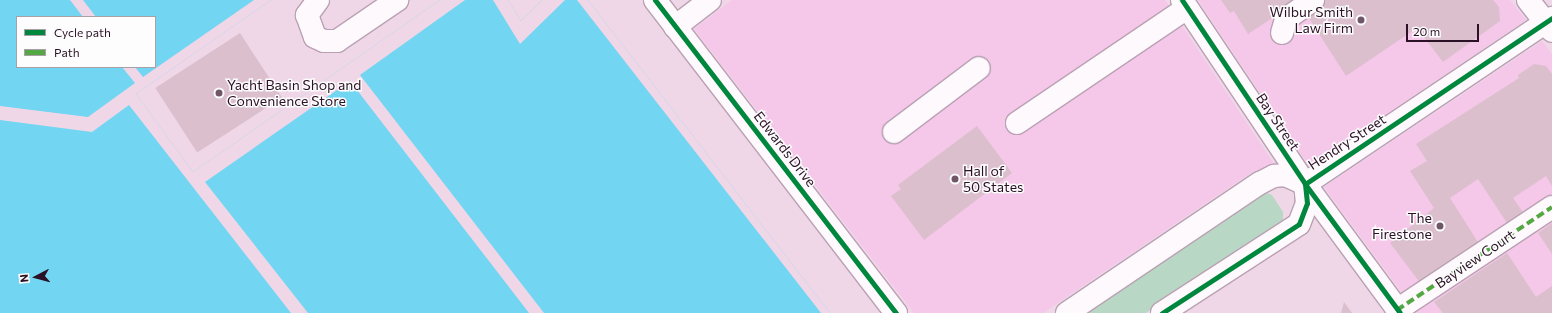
<!DOCTYPE html>
<html>
<head>
<meta charset="utf-8">
<style>
	body { margin:0 }
	#map { position:relative; width:1552px; height:313px; overflow:hidden; background:#efd7e8; font-family:Commissioner,sans-serif }
	div>[style] { position:absolute }
	[style*='--x'] { left:calc(var(--x)*1px); top:calc(var(--y)*1px); width:calc(var(--w)*1px); rotate:calc(var(--a)*1deg) }
	.built>* { inset:0; background:#f5c7e9 }
	.green>* { inset:0; background:#b8d8c5 }
	.water>* { inset:0; background:#72d5f1 }
	.pier>* { inset:0; background:#efd7e8 }
	.building>* { inset:0; background:#dbbfcd; transform-origin:0 0 }
	.roads { filter:drop-shadow(1px 0 #b9a1b3) drop-shadow(-1px 0 #b9a1b3) drop-shadow(0 1px #b9a1b3) drop-shadow(0 -1px #b9a1b3) }
	.minor>* { height:22px; margin:-11px; padding:0 11px; transform-origin:11px; border-radius:11px; background:#fdf9fc }
	.quiet>* { height:4px; margin-top:-2px; transform-origin:0; background:repeating-linear-gradient(90deg,#54a844 0 8px,transparent 0 12px) }
	.cycleway>* { height:5px; margin:-2.5px; padding:0 2.5px; transform-origin:2.5px; border-radius:2.5px; background:#00873e }
	.dots>* { width:11px; height:11px; translate:-50% -50%; box-sizing:border-box; border:2px solid #fdfdfd; border-radius:50% }
	span { translate:-50% -50%; white-space:nowrap; text-align:center; line-height:1.15; -webkit-text-stroke:3px #fdfdfd; paint-order:stroke }
	.poi-label { font-size:14px; color:#2b1125 }
	.right { translate:-100% -50%; text-align:right }
	.left { translate:0 -50%; text-align:left }
	.street-label { font-size:14px; color:#2b1125 }
	.legend { position:absolute; left:16px; top:16px; width:140px; height:52px; box-sizing:border-box; background:#fdfdfd; border:1px solid #a99fa7; margin:0; padding:5px 7px; list-style:none; font-size:12px; color:#2b1125 }
	.legend li { display:flex; align-items:center; gap:8px; height:20px }
	.legend b { width:20px; border:1px solid #a99fa7 }
	.north { position:absolute; left:16px; top:257px; width:40px; height:40px; -webkit-text-stroke:3px #fdfdfd; paint-order:stroke; rotate:264deg; font-size:11px; font-weight:700; line-height:16px; text-align:center; color:#2b1125 }
	.north::after { content:''; display:block; margin:auto; width:14px; height:18px; background:#2b1125; clip-path:polygon(50% 0,100% 100%,50% 72%,0 100%) }
	.scale { position:absolute; left:1406px; top:24px; width:73px; height:18px; box-sizing:border-box; border:2px solid #2b1125; border-top:0; padding-left:5px; font-size:12px; line-height:14px; white-space:nowrap; color:#2b1125; -webkit-text-stroke:3px #fdfdfd; paint-order:stroke }
</style>
</head>
<body>
<div id="map">
	<div class="built">
		<div style="clip-path:polygon(732px 0,1165px 0,1274px 164px,1252px 172px,1043px 313px,914px 313px,694px 29px)"></div>
		<div style="clip-path:polygon(1198px 0,1510px 0,1526px 20px,1309px 166px)"></div>
		<div style="clip-path:polygon(1542px 41px,1552px 54px,1552px 313px,1417px 313px,1324px 187px)"></div>
	</div>
	<div class="green">
		<div style="clip-path:polygon(1264px 192px,1272px 195px,1283px 212px,1283px 221px,1146px 313px,1082px 313px)"></div>
	</div>
	<div class="water">
		<div style="clip-path:polygon(evenodd,0 0,271px 0,136px 94px,193px 172px,440px 0,508px 0,521px 21px,542px 0,588px 0,830px 313px,0 313px,0 0,17px 17px,155px 17px,155px 67px,17px 67px,17px 17px)"></div>
	</div>
	<div class="pier">
		<div style="clip-path:polygon(70px 0,83px 0,96px 17px,83px 17px)"></div>
		<div style="clip-path:polygon(254px 0,271px 0,136px 94px,193px 172px,440px 0,465px 0,360px 75px,544px 313px,529px 313px,350px 81px,205px 182px,308px 313px,291px 313px,129px 105px,92px 132px,0 120px,0 106px,88px 117px,135px 83px,122px 67px,135px 67px,143px 77px)"></div>
		<div style="clip-path:polygon(493px 0,508px 0,521px 21px,542px 0,565px 0,520px 44px)"></div>
		<div style="clip-path:polygon(577px 0,588px 0,830px 313px,821px 313px)"></div>
	</div>
	<div class="building">
		<div style="clip-path:polygon(1221px 0,1300px 0,1248px 34px,1234px 11px,1230px 13px)"></div>
		<div style="clip-path:polygon(1323px 0,1493px 0,1499px 7px,1500px 21px,1443px 62px,1417px 28px,1346px 76px,1305px 12px)"></div>
		<div style="left:240px;top:33px;width:77px;height:101px;rotate:57deg"></div>
		<div style="clip-path:polygon(1534px 64px,1546px 66px,1552px 74px,1552px 186px,1546px 176px,1513px 198px,1525px 215px,1509px 226px,1478px 179px,1450px 198px,1481px 247px,1421px 284px,1390px 243px,1434px 208px,1410px 171px,1427px 161px,1416px 144px,1519px 78px,1518px 75px)"></div>
		<div style="clip-path:polygon(977px 126px,1012px 173px,924px 240px,891px 196px,901px 189px,898px 185px)"></div>
		<div style="clip-path:polygon(1552px 223px,1552px 254px,1538px 233px)"></div>
		<div style="clip-path:polygon(1507px 253px,1536px 297px,1552px 286px,1552px 313px,1443px 313px,1434px 302px)"></div>
		<div style="clip-path:polygon(1344px 302px,1352px 313px,1341px 313px)"></div>
	</div>
	<div class="roads">
		<div class="minor">
			<div style="--x:318;--y:0;--w:19;--a:126"></div>
			<div style="--x:307;--y:15;--w:23;--a:70"></div>
			<div style="--x:315;--y:37;--w:10;--a:24"></div>
			<div style="--x:324;--y:41;--w:13;--a:0"></div>
			<div style="--x:337;--y:41;--w:73;--a:-34.3"></div>
			<div style="--x:655;--y:0;--w:395;--a:52.4"></div>
			<div style="--x:1182;--y:0;--w:221;--a:56.2"></div>
			<div style="--x:1305;--y:184;--w:160;--a:53.6"></div>
			<div style="--x:1528;--y:0;--w:39;--a:52"></div>
			<div style="--x:675;--y:27;--w:44;--a:-37.6"></div>
			<div style="--x:1282;--y:33;--w:15;--a:-74"></div>
			<div style="--x:1286;--y:19;--w:33;--a:-35"></div>
			<div style="--x:1017;--y:123;--w:205;--a:-34.1"></div>
			<div style="--x:894;--y:132;--w:106;--a:-37"></div>
			<div style="--x:1305;--y:184;--w:298;--a:-33.9"></div>
			<div style="--x:1397;--y:310;--w:186;--a:-33.6"></div>
			<div style="--x:1067;--y:313;--w:233;--a:-34"></div>
			<div style="--x:1260;--y:183;--w:16;--a:-27"></div>
			<div style="--x:1274;--y:176;--w:11;--a:-5"></div>
			<div style="--x:1285;--y:175;--w:22;--a:24"></div>
			<div style="--x:1162;--y:313;--w:163;--a:-33"></div>
			<div style="--x:1299;--y:224;--w:22;--a:-69"></div>
			<div style="--x:1307;--y:203;--w:19;--a:-96"></div>
		</div>
	</div>
	<div class="quiet">
		<div style="--x:1397;--y:310;--w:186;--a:-33.6"></div>
	</div>
	<div class="cycleway">
		<div style="--x:655;--y:0;--w:395;--a:52.4"></div>
		<div style="--x:1182;--y:0;--w:221;--a:56.2"></div>
		<div style="--x:1305;--y:184;--w:160;--a:53.6"></div>
		<div style="--x:1162;--y:313;--w:163;--a:-33"></div>
		<div style="--x:1299;--y:224;--w:22;--a:-69"></div>
		<div style="--x:1307;--y:203;--w:19;--a:-96"></div>
		<div style="--x:1305;--y:184;--w:298;--a:-33.9"></div>
	</div>
	<div class="dots">
		<div style="left:1361px;top:20px;background:#705669"></div>
		<div style="left:219px;top:93px;background:#705669"></div>
		<div style="left:955px;top:179px;background:#705669"></div>
		<div style="left:1440px;top:226px;background:#705669"></div>
	</div>
	<div class="poi-label">
		<span class="right" style="left:1353px;top:20px">Wilbur Smith<br>Law Firm</span>
		<span class="left" style="left:227px;top:93px">Yacht Basin Shop and<br>Convenience Store</span>
		<span class="left" style="left:963px;top:179px">Hall of<br>50 States</span>
		<span class="right" style="left:1432px;top:226px">The<br>Firestone</span>
	</div>
	<div class="street-label">
		<span style="left:1278px;top:122px;rotate:56deg">Bay Street</span>
		<span style="left:1347px;top:142px;rotate:-33deg">Hendry Street</span>
		<span style="left:785px;top:149px;rotate:52deg">Edwards Drive</span>
		<span style="left:1475px;top:259px;rotate:-34deg">Bayview Court</span>
	</div>
	<ul class="legend">
	<li><b style="height:5px;background:#00873e"></b>Cycle path</li>
	<li><b style="height:5px;background:#54a844"></b>Path</li>
	</ul>
	<div class="north">N</div>
	<div class="scale">20 m</div>
</div>
</body>
</html>
